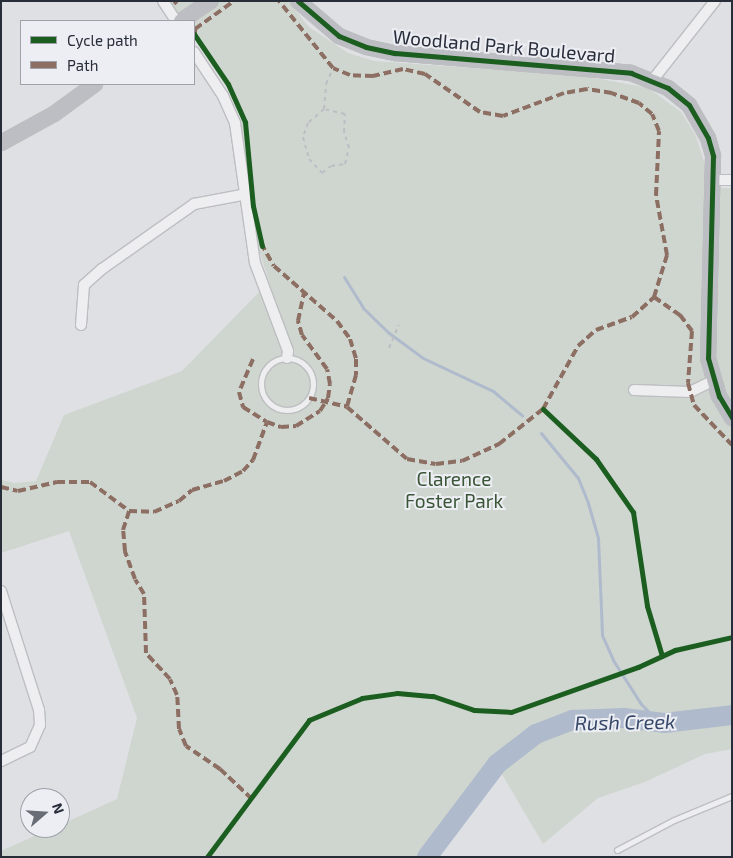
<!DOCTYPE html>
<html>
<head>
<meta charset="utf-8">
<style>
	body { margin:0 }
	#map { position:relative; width:733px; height:858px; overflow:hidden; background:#dfe0e3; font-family:"Exo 2",sans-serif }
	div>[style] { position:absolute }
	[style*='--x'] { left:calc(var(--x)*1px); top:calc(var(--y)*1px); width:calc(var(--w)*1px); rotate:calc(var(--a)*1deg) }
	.green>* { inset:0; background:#ced6cf }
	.stream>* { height:3px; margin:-1.5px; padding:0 1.5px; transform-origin:1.5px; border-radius:1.5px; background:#afbacc }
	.river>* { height:20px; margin:-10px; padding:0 10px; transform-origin:10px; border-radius:10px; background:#afbacc }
	.path>* { height:2px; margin-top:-1px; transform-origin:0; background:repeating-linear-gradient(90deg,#bdbec3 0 4px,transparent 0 8px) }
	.roads { filter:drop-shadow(1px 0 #bdbec1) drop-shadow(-1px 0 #bdbec1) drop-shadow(0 1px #bdbec1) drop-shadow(0 -1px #bdbec1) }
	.lane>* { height:5px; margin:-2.5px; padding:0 2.5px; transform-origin:2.5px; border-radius:2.5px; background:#eeeef0 }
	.lane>.ring { margin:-2.5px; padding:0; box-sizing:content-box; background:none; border:5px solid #eeeef0; border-radius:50% }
	.street>* { height:10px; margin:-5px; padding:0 5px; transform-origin:5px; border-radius:5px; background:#eeeef0 }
	.secondary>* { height:14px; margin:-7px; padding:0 7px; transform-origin:7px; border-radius:7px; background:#bdbec3 }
	.quiet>* { height:4px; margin-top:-2px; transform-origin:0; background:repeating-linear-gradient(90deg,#8d6e63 0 8px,transparent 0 12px) }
	.cycleway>* { height:5px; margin:-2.5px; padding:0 2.5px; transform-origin:2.5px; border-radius:2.5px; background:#1b5e20 }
	span { translate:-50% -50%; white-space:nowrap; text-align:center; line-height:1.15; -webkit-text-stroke:4px #eceef3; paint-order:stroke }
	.street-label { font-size:19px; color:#282d3a }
	.park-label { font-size:19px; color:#395436 }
	.water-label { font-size:20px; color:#36486a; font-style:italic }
	.frame { position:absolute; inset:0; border:2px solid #282d3a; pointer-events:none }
	.legend { position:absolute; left:20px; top:20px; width:175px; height:65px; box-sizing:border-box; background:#eceef3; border:1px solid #9ea1a9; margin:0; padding:6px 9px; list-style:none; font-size:15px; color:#282d3a }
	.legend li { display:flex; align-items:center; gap:10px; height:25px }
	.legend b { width:25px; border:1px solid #9ea1a9 }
	.north { position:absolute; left:20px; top:788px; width:50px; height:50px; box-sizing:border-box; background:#eceef3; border:1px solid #9ea1a9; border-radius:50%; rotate:71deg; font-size:14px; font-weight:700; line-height:20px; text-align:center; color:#282d3a }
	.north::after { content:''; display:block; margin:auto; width:18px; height:22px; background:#686c75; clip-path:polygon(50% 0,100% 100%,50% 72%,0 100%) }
</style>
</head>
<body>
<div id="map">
	<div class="green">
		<div style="clip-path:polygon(169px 1px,288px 1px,309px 27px,348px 53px,374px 61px,584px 76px,648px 88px,681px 112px,696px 136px,704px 162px,704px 188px,732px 188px,732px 749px,705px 754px,645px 782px,598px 798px,543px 844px,496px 764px,427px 857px,1px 857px,1px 851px,52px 828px,60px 828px,60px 825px,117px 799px,137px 718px,69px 531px,1px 553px,1px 480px,15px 483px,36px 481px,64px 415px,182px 371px,269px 282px,258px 246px,247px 189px,241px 116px,230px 93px,194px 38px,194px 21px,182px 21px)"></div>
	</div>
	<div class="stream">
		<div style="--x:344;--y:277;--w:36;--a:58"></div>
		<div style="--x:363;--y:308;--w:36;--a:44"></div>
		<div style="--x:389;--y:333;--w:42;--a:36.3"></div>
		<div style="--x:423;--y:358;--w:77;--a:25.2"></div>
		<div style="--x:493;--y:391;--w:38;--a:40"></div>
		<div style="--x:541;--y:433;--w:58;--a:50.6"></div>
		<div style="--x:578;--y:478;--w:27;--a:68"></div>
		<div style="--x:588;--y:503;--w:36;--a:74"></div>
		<div style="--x:598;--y:538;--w:97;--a:87.6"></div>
		<div style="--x:602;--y:635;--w:27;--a:66"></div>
		<div style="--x:613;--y:660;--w:52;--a:57.5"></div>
		<div style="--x:641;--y:704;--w:27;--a:45"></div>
	</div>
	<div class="river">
		<div style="--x:427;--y:857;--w:116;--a:-53"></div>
		<div style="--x:497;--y:764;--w:49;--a:-37.6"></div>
		<div style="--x:536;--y:734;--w:40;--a:-21"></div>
		<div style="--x:573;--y:720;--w:51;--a:-2.2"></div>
		<div style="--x:624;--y:718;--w:40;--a:7.1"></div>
		<div style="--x:664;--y:723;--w:68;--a:-6.7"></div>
	</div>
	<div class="path">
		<div style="--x:324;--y:109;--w:21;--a:139"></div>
		<div style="--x:308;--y:123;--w:15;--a:110"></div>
		<div style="--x:303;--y:137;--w:23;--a:75"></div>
		<div style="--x:309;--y:159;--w:19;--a:47"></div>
		<div style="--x:322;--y:173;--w:11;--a:-38"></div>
		<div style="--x:331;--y:166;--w:14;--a:-8"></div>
		<div style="--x:345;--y:164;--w:16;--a:-76"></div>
		<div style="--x:349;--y:148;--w:17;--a:-107"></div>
		<div style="--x:344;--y:132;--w:18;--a:-87"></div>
		<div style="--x:345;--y:114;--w:22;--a:-167"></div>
		<div style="--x:324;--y:109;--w:25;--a:-85"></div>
		<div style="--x:326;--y:84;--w:17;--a:-66"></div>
		<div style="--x:389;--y:348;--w:25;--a:-67"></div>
	</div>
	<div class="roads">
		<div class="lane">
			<div class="ring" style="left:261px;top:358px;width:47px;height:47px"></div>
			<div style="--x:617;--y:850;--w:64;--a:-27.8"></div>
			<div style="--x:674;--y:820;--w:63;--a:-22.5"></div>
		</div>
		<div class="street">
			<div style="--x:163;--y:1;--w:24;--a:57"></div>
			<div style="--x:194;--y:52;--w:53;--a:56.6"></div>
			<div style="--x:223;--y:96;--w:30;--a:66"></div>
			<div style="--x:235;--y:123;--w:141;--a:81.9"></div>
			<div style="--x:255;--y:263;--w:94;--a:69.4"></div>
			<div style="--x:288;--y:351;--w:7;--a:98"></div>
			<div style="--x:652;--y:81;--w:102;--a:-51.8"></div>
			<div style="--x:712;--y:180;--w:20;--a:0"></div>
			<div style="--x:81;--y:325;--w:40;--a:-85.7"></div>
			<div style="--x:84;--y:285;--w:24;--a:-42"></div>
			<div style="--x:102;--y:269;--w:113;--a:-35.2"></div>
			<div style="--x:194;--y:204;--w:54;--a:-10.7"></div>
			<div style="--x:634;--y:390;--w:56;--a:2"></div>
			<div style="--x:690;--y:392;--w:25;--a:-26"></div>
			<div style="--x:1;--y:591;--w:125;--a:72.3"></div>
			<div style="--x:39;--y:710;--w:15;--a:86"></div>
			<div style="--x:40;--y:725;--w:24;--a:114"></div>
			<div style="--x:30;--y:747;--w:32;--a:154"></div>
		</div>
		<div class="secondary">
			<div style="--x:298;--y:1;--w:54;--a:40.5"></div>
			<div style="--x:339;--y:36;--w:29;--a:22"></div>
			<div style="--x:366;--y:47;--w:30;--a:12"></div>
			<div style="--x:395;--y:53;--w:237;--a:4.8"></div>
			<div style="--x:631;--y:73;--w:40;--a:22"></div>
			<div style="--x:668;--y:88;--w:27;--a:39"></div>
			<div style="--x:689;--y:105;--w:38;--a:60"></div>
			<div style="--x:708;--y:138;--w:19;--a:74"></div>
			<div style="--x:713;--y:156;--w:202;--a:91.4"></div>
			<div style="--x:708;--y:358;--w:40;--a:74"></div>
			<div style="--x:719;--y:396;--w:26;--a:59"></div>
			<div style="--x:181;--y:21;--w:36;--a:-34"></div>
			<div style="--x:1;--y:143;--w:60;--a:-28.7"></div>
			<div style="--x:54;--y:114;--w:51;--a:-36.2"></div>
		</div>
	</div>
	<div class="quiet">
		<div style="--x:174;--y:1;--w:4;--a:45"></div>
		<div style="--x:195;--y:36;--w:7;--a:-90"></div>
		<div style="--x:195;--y:29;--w:48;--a:-35.7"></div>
		<div style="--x:261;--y:243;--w:26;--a:61"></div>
		<div style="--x:274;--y:266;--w:84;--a:41.1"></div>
		<div style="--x:337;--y:321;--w:22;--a:54"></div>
		<div style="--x:350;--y:339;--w:21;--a:73"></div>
		<div style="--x:356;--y:359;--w:16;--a:90"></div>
		<div style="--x:356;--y:375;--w:33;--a:106"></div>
		<div style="--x:347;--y:407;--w:79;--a:40.9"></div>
		<div style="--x:407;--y:459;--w:29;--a:10"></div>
		<div style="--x:436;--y:464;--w:26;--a:-7"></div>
		<div style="--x:462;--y:461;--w:41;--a:-24.7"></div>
		<div style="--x:499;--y:444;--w:56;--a:-38.5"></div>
		<div style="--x:543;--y:409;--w:72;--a:-60.9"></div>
		<div style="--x:578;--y:346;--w:24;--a:-42"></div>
		<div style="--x:596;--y:330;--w:38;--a:-20"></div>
		<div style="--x:632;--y:317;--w:30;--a:-42"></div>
		<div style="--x:654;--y:297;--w:44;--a:-72.8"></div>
		<div style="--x:667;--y:255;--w:61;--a:-100.4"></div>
		<div style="--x:656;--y:195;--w:64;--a:-87.3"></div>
		<div style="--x:659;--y:131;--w:18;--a:-112"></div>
		<div style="--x:652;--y:114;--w:17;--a:-140"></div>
		<div style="--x:639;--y:103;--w:29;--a:-160"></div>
		<div style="--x:612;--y:93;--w:25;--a:-171"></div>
		<div style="--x:587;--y:89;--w:23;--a:170"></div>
		<div style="--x:564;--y:93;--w:65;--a:159.3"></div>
		<div style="--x:503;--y:116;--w:23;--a:-170"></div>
		<div style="--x:480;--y:112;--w:67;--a:-145.4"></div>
		<div style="--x:425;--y:74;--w:23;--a:-167"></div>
		<div style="--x:403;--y:69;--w:31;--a:167"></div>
		<div style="--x:373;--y:76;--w:23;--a:-178"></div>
		<div style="--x:350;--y:75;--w:18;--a:-158"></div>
		<div style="--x:333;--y:68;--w:86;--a:-128.9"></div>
		<div style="--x:654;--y:297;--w:32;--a:35"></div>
		<div style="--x:680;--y:315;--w:20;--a:53"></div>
		<div style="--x:692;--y:331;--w:52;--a:94.4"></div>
		<div style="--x:688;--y:383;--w:23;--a:75"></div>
		<div style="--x:694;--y:405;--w:55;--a:46.5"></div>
		<div style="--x:253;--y:359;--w:36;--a:113"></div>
		<div style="--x:239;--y:392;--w:16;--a:75"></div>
		<div style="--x:243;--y:407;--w:28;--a:32"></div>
		<div style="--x:267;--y:422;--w:15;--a:20"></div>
		<div style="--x:281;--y:427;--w:15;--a:-4"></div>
		<div style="--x:296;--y:426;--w:28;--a:-32"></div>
		<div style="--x:320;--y:411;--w:15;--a:-58"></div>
		<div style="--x:328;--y:398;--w:14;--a:-82"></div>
		<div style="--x:330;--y:384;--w:15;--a:-101"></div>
		<div style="--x:327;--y:369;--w:42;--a:-126.3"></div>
		<div style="--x:302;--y:335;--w:15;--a:-106"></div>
		<div style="--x:298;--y:321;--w:29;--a:-78"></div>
		<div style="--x:309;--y:398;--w:39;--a:13"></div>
		<div style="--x:1;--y:487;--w:17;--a:13"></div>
		<div style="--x:18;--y:491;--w:40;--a:-13"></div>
		<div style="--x:57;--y:482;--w:33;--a:0"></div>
		<div style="--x:90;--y:482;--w:49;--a:36.6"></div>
		<div style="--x:252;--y:799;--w:44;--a:-136.8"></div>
		<div style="--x:220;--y:769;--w:41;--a:-145.9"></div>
		<div style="--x:186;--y:746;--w:18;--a:-112"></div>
		<div style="--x:179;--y:729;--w:34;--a:-93"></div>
		<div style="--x:177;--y:695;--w:17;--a:-114"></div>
		<div style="--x:170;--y:679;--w:35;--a:-133"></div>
		<div style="--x:146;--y:653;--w:59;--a:-91.9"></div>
		<div style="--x:144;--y:594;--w:17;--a:-121"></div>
		<div style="--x:135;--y:579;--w:30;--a:-110"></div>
		<div style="--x:125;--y:551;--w:21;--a:-95"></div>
		<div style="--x:123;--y:530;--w:20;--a:-72"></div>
		<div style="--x:129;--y:511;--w:25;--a:2"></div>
		<div style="--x:154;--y:512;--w:27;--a:-24"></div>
		<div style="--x:179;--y:501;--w:17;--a:-40"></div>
		<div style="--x:192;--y:490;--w:33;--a:-16"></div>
		<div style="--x:224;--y:481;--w:21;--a:-28"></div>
		<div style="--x:243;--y:471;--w:15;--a:-48"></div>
		<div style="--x:253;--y:460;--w:40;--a:-69.8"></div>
	</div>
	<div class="cycleway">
		<div style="--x:298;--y:1;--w:54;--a:40.5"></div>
		<div style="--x:339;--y:36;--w:29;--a:22"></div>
		<div style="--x:366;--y:47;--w:30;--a:12"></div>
		<div style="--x:395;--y:53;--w:237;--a:4.8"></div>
		<div style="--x:631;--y:73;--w:40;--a:22"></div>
		<div style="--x:668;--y:88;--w:27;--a:39"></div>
		<div style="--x:689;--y:105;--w:38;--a:60"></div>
		<div style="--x:708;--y:138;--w:19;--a:74"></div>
		<div style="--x:713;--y:156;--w:202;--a:91.4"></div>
		<div style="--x:708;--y:358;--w:40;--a:74"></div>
		<div style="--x:719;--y:396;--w:26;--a:59"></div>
		<div style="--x:194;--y:34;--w:60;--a:55.8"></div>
		<div style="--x:228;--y:84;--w:42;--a:65.9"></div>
		<div style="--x:245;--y:122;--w:84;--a:84.6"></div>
		<div style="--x:253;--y:206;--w:41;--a:77.3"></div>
		<div style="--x:543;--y:409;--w:73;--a:43.3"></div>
		<div style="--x:596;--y:459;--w:65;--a:55.1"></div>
		<div style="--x:633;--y:512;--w:95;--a:81.5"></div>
		<div style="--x:647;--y:606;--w:52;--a:73.3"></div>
		<div style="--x:207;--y:857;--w:171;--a:-53.3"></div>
		<div style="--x:309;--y:720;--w:57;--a:-22.5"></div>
		<div style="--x:362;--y:698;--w:35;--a:-8"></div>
		<div style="--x:397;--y:693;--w:36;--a:5"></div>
		<div style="--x:433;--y:696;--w:43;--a:18.9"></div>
		<div style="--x:474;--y:710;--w:37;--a:3"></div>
		<div style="--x:511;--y:712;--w:135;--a:-19.5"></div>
		<div style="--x:638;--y:667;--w:41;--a:-24.7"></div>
		<div style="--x:675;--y:650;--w:58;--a:-12.8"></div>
	</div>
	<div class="street-label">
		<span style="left:504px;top:46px;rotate:5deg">Woodland Park Boulevard</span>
	</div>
	<div class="park-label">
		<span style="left:454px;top:490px">Clarence<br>Foster Park</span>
	</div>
	<div class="water-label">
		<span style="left:625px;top:722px;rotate:-1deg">Rush Creek</span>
	</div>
	<div class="frame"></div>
	<ul class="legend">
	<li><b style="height:6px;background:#1b5e20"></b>Cycle path</li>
	<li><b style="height:6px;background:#8d6e63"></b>Path</li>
	</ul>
	<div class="north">N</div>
</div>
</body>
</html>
